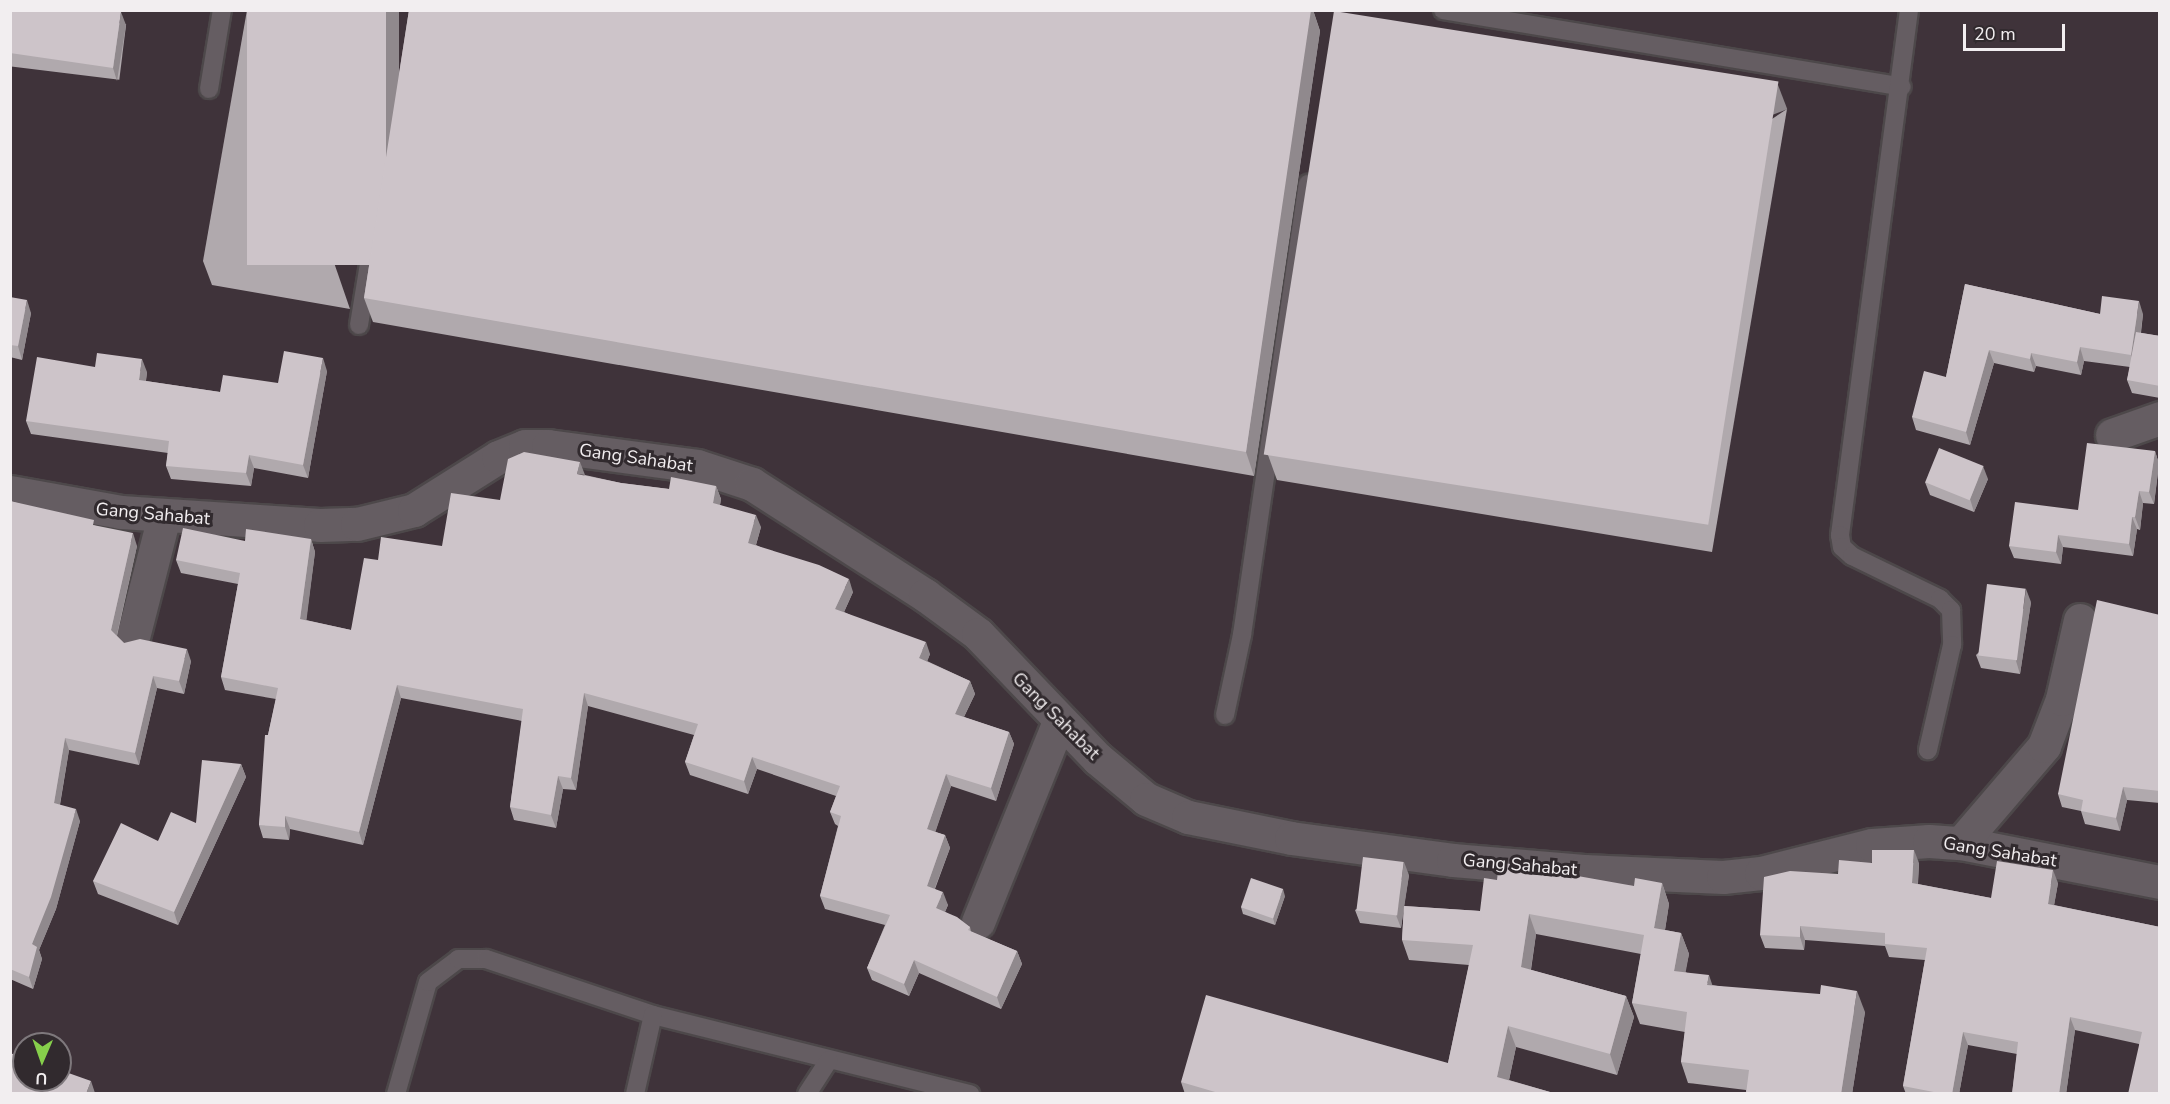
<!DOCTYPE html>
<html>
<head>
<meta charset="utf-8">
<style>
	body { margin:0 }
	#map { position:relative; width:2170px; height:1104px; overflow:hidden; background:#312a2e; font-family:"Nunito Sans",sans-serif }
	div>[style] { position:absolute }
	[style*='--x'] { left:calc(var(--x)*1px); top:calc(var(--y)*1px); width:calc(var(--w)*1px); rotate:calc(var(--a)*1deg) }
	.built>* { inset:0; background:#3f333a }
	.roads { filter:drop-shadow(2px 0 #4d484a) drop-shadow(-2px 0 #4d484a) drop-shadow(0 2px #4d484a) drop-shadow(0 -2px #4d484a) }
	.lane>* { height:18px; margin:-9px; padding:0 9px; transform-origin:9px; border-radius:9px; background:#655d62 }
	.street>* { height:33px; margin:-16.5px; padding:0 16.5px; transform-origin:16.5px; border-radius:16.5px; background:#655d62 }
	.wall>* { inset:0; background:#b0a9ad; transform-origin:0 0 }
	.shaded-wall>* { inset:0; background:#90898d; transform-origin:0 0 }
	.building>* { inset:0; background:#cdc4c9; transform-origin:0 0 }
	span { translate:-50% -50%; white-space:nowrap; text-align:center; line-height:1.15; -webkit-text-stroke:6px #312a2e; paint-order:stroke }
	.street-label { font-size:18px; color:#f2eef0 }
	.frame { position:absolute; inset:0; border:12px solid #f2eef0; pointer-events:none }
	.north { position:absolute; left:12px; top:1032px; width:60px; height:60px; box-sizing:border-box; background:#312a2e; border:2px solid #7e787c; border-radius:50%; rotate:182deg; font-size:16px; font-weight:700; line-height:24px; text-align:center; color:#f2eef0 }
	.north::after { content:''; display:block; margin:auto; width:21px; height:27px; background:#86cf4b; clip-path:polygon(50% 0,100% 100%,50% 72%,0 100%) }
	.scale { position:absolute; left:1963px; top:24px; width:102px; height:27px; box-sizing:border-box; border:3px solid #f2eef0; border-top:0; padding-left:8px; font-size:18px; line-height:21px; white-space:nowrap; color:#f2eef0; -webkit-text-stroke:4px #312a2e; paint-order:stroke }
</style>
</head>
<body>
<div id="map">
	<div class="built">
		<div style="clip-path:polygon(evenodd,10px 11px,2159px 11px,2159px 1093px,11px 1093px,10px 11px,24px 1044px,60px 1044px,60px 1080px,24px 1080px,24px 1044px)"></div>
	</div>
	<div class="roads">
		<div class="lane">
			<div style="--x:1443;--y:10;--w:465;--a:9.5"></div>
			<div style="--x:1909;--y:10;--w:530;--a:97.49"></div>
			<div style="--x:1840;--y:535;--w:12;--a:81"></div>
			<div style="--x:1842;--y:547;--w:13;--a:42"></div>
			<div style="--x:1852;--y:556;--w:98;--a:26"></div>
			<div style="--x:1940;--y:599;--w:16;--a:45"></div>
			<div style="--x:1951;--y:610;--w:35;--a:88"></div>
			<div style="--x:1952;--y:645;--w:108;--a:102.9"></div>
			<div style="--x:209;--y:89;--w:80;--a:-80.7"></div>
			<div style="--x:359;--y:325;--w:143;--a:-80.7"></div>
			<div style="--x:1225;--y:715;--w:82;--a:-78"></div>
			<div style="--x:1242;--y:635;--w:456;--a:-81.7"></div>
			<div style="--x:396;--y:1094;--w:116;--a:-74.1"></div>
			<div style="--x:428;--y:982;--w:38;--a:-37"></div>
			<div style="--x:458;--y:959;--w:28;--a:0"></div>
			<div style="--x:486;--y:959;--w:176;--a:18.5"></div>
			<div style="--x:653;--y:1015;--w:327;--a:14"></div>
			<div style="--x:635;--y:1094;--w:81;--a:-77.2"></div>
			<div style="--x:807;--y:1094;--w:40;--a:-57.1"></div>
		</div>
		<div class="street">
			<div style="--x:2112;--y:435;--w:51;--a:-19.5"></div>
			<div style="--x:10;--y:492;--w:113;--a:10.2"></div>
			<div style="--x:121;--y:512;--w:199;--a:3.7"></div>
			<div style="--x:320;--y:525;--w:37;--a:-2"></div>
			<div style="--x:357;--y:524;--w:59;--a:-13.8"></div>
			<div style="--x:414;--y:510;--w:99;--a:-32.2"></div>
			<div style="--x:498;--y:457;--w:29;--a:-22"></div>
			<div style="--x:525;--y:446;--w:23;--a:0"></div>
			<div style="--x:548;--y:446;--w:150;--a:7.6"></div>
			<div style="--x:697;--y:466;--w:58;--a:18.1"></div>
			<div style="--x:752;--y:484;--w:206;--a:32.7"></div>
			<div style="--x:925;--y:595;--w:66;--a:36.3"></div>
			<div style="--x:978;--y:634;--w:173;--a:46.2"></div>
			<div style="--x:1098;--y:759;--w:62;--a:39.8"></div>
			<div style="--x:1146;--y:799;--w:46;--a:23.2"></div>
			<div style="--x:1188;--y:817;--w:105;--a:11.5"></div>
			<div style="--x:1291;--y:838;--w:163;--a:7.7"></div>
			<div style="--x:1453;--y:860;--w:131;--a:4.8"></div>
			<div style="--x:1584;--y:871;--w:139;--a:2.5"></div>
			<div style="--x:1723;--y:877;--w:38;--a:-6"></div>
			<div style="--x:1761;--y:873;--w:114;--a:-14.2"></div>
			<div style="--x:1872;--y:845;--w:57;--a:-4"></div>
			<div style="--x:1929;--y:841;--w:32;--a:4"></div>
			<div style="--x:1961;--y:843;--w:203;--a:11.1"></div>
			<div style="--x:133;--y:637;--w:125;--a:-75.6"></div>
			<div style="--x:1961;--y:843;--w:128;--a:-49.4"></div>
			<div style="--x:2044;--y:746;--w:50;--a:-69"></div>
			<div style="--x:2062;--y:699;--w:81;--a:-77.2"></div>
			<div style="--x:978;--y:922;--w:216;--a:-68"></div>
		</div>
	</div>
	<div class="wall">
		<div style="left:10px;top:10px;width:117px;height:56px;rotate:7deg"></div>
		<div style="clip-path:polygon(247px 10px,350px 309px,212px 285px,203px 261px)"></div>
		<div style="clip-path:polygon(409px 10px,1313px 10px,1320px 31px,1254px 476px,373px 322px,364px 298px)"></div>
		<div style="clip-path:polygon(1787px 109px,1712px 552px,1277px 480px,1268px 455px)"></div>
		<div style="clip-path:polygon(1965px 284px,2100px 314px,2143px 314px,2141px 333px,2160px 336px,2160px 398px,2132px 393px,2127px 380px,2130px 367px,2084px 361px,2081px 375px,2036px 366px,2034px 372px,1994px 363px,1970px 445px,1916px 430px,1912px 417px,1946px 377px)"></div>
		<div style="clip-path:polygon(10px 297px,31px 313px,22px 360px,10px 357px)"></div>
		<div style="clip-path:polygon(95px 367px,147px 372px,146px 381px,220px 392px,278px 383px,327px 371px,308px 478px,254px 468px,251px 486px,171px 479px,166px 466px,168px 453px,31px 434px,26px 421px)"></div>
		<div style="clip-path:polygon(2155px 451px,2159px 464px,2154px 504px,2143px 503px,2140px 530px,2137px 529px,2133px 556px,2063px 547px,2061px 564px,2014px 558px,2009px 546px,2078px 510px)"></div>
		<div style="clip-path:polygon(585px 475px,621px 483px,669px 489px,716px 486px,721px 499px,720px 505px,761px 527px,756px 545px,853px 592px,844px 612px,930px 654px,927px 661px,970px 681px,975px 694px,964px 717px,1009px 732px,1014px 744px,996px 801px,951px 786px,935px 832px,945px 835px,950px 848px,935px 889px,948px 905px,945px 912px,970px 927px,971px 932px,1017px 951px,1022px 964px,1001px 1009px,919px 973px,909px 996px,872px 980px,867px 968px,885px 925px,825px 909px,820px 896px,838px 826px,835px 824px,830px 812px,836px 796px,757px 769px,748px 794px,690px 775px,685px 762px,694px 735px,588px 706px,576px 790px,563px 789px,556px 828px,514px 820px,510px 807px,522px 721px,401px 698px,363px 845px,290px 829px,289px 840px,263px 838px,259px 825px,268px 735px,276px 699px,225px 690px,221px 677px,238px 584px,181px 573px,176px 560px,245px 541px,311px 539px,315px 552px,306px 620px,351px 630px,378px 560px,442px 546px)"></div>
		<div style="clip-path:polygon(1988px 479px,1974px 512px,1930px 495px,1925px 482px)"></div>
		<div style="clip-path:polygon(10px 501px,96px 526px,137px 546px,117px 636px,124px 643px,191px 661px,184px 694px,157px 688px,139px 765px,69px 750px,60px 805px,80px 821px,56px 909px,39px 950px,42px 959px,33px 989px,10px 979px)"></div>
		<div style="clip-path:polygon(2031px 602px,2020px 674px,1981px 668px,1976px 655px)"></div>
		<div style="clip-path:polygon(2160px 615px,2160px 803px,2127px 800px,2120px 831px,2085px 824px,2081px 811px,2062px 807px,2058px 794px)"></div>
		<div style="clip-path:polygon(241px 764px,246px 777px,178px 925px,98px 894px,93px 881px,158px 841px,196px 823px)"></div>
		<div style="clip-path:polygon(1872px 863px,1919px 863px,1918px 884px,1991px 898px,2058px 883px,2054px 905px,2160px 927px,2160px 1094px,2139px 1044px,2075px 1030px,2066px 1094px,2012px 1094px,2017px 1054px,1968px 1045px,1959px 1094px,1906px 1094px,1903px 1086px,1925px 960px,1889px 957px,1885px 946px,1805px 940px,1804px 950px,1765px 948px,1760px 935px,1838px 874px)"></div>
		<div style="clip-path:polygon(1409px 875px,1404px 906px,1480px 911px,1497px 880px,1634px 886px,1662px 883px,1669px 904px,1665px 930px,1681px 933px,1689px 954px,1685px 972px,1712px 985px,1865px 1012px,1852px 1094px,1746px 1094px,1746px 1090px,1688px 1083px,1681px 1062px,1685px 1032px,1640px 1024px,1632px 1003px,1641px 954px,1536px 934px,1531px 970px,1626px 996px,1634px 1017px,1617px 1075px,1516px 1047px,1509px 1080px,1557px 1094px,1185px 1094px,1181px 1082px,1448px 1063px,1469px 965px,1409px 960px,1402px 940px,1404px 906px,1401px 928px,1360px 923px,1355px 910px)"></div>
		<div style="clip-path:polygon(1285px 896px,1275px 925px,1243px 914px,1241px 907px)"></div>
	</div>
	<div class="shaded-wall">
		<div style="left:386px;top:10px;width:13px;height:279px"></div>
		<div style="clip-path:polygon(1309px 10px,1313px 10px,1320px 31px,1254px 476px,1246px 452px)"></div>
		<div style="clip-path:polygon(121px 12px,126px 25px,117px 81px,113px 68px)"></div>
		<div style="left:1778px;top:85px;width:26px;height:449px;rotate:69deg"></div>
		<div style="clip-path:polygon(27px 300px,31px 313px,22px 360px,18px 346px)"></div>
		<div style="clip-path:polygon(2139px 301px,2143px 314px,2136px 368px,2131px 355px)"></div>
		<div style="clip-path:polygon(2080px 347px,2084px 361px,2081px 375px,2077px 362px)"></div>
		<div style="clip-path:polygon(1989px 350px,1994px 363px,1970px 445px,1966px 432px)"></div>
		<div style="clip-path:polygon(2031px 353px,2036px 366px,2034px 372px,2030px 359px)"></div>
		<div style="clip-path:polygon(323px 358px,327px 371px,308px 478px,303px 465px)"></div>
		<div style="clip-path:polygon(142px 359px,147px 372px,144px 393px,139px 380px)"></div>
		<div style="clip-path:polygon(2155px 451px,2159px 464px,2154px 504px,2149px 492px)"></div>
		<div style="clip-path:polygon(249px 455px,254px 468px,251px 486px,246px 473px)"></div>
		<div style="clip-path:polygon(580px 462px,585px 475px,577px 474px)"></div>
		<div style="clip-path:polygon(1983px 466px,1988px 479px,1974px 512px,1970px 499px)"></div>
		<div style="clip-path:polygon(716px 486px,721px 499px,718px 516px,713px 503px)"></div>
		<div style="clip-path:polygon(2139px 491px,2143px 503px,2140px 530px,2135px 517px)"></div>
		<div style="clip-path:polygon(756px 515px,761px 527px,753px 555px,748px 543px)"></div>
		<div style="clip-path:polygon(2132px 517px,2137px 529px,2133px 556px,2129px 544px)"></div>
		<div style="clip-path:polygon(133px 533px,137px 546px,115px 643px,111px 630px)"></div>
		<div style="clip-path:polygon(2058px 535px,2063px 547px,2061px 564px,2056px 552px)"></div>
		<div style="clip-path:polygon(311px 539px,315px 552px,305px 632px,300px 619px)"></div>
		<div style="clip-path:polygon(849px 579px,853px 592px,840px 621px,835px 609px)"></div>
		<div style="clip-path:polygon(2026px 589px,2031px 602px,2020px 674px,2016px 661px)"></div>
		<div style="clip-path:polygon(926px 642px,930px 654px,924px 670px,919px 658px)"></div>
		<div style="clip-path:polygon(187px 649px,191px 661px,184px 694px,179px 681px)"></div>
		<div style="clip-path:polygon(153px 676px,157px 688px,139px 765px,135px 753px)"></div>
		<div style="clip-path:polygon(970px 681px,975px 694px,959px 727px,955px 714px)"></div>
		<div style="clip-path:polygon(397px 685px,401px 698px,363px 845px,359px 832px)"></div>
		<div style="clip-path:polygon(584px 693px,588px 706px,576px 790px,571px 778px)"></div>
		<div style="clip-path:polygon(1009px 732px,1014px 744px,996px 801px,991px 788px)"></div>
		<div style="clip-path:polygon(65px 738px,69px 750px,58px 815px,54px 803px)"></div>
		<div style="clip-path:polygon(752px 757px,757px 769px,748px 794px,744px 781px)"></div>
		<div style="clip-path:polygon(241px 764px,246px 777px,178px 925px,174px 912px)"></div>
		<div style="clip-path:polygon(946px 774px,951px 786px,932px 842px,927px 829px)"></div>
		<div style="clip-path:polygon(558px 776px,563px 789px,556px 828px,551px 815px)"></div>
		<div style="clip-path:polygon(2123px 787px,2127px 800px,2120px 831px,2116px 818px)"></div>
		<div style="clip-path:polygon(76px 809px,80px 821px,56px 909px,39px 950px,42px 959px,33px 989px,29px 977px,32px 944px)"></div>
		<div style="clip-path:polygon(285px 816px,290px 829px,289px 840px,285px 827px)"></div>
		<div style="clip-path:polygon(945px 835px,950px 848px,931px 898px,927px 886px)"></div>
		<div style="clip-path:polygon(1914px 850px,1919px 863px,1917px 896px,1912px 883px)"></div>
		<div style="clip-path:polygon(1404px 862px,1409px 875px,1401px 928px,1396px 915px)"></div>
		<div style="clip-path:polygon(2053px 870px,2058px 883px,2052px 917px,2048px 904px)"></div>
		<div style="clip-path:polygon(1662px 883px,1669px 904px,1662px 949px,1654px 928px)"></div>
		<div style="clip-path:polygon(1283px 889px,1285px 896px,1275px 925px,1273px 918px)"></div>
		<div style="clip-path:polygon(943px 892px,948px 905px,941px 921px,936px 908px)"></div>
		<div style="clip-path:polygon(1529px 914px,1536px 934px,1528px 988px,1521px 967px)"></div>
		<div style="clip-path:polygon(1800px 926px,1805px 940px,1804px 950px,1800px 937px)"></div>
		<div style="clip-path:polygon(1681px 933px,1689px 954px,1682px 992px,1674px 971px)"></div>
		<div style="clip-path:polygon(1017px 951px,1022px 964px,1001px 1009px,997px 997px)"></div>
		<div style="clip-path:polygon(914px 960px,919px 973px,909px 996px,904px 984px)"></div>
		<div style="clip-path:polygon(1709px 975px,1716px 996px,1707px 985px)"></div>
		<div style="clip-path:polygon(1857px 991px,1865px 1012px,1852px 1094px,1841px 1094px)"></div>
		<div style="clip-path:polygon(1626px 996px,1634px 1017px,1617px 1075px,1610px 1054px)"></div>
		<div style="clip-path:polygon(2070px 1017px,2075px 1030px,2066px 1094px,2059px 1094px)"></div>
		<div style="clip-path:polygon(1508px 1026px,1516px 1047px,1506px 1094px,1497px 1077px)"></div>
		<div style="clip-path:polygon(1963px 1032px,1968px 1045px,1959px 1094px,1952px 1094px)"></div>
		<div style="clip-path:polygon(91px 1081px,95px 1093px,86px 1094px)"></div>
	</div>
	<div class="building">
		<div style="clip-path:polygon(10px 10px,113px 10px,121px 12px,113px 68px,10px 53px)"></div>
		<div style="left:247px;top:10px;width:139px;height:255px"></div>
		<div style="clip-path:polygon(409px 10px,1311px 10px,1246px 452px,364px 298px)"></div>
		<div style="left:1334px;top:11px;width:450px;height:449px;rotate:9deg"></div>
		<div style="clip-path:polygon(1965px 284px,2100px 314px,2102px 296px,2139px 301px,2131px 355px,2080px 347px,2077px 362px,2031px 353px,2030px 359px,1989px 350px,1966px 432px,1912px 417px,1924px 371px,1946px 377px)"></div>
		<div style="clip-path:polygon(10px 297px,27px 300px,18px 346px,10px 345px)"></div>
		<div style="clip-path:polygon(2136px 332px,2160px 336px,2160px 386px,2127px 380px)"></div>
		<div style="clip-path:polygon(284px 351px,323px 358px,303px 465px,249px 455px,246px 473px,166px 466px,169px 441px,26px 421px,37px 357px,95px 367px,97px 353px,142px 359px,139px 380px,220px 392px,223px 375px,278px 383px)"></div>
		<div style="clip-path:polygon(2087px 443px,2155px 451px,2149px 492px,2139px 491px,2135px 517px,2132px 517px,2129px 544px,2058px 535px,2056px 552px,2009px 546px,2015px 502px,2078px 510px)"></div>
		<div style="left:1939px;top:448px;width:48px;height:37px;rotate:22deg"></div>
		<div style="clip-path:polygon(524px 452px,580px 462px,577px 474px,621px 483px,669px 489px,671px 477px,716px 486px,713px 503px,756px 515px,748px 543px,819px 565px,849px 579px,835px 609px,926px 642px,919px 658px,970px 681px,955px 714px,1009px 732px,991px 788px,946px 774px,927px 829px,945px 835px,927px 886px,943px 892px,936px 908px,957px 917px,970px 927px,968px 930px,1017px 951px,997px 997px,914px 960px,904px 984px,867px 968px,890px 915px,820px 896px,841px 816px,830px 812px,840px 786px,752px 757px,744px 781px,685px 762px,698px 724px,584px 693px,571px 778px,558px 776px,551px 815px,510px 807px,523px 709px,397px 685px,359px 832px,285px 816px,285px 827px,259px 825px,265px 735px,268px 735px,278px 688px,221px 677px,240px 573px,176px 560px,183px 528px,245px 541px,246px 529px,311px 539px,300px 619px,351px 630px,364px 558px,378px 560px,381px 537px,442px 546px,451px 493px,500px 500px,508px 459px)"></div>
		<div style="clip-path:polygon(10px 501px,94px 520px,93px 525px,133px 533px,111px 630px,124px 643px,140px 639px,187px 649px,179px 681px,153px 676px,135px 753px,65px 738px,54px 803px,76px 809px,51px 897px,32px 944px,37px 947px,29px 977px,10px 969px)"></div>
		<div style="left:1987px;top:584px;width:39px;height:72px;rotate:7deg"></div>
		<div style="clip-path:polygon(2097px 600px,2160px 615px,2160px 791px,2123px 787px,2116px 818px,2081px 811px,2083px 800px,2058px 794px)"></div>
		<div style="clip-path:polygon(202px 760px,241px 764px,174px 912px,93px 881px,121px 823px,158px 841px,171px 812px,196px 823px)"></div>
		<div style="clip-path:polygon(1872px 850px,1914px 850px,1912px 883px,1991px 898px,1997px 861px,2053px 870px,2048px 904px,2160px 927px,2160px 1094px,2128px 1094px,2142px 1032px,2070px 1017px,2059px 1094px,2012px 1094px,2018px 1042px,1963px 1032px,1952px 1094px,1944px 1094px,1903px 1086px,1927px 948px,1885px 944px,1885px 933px,1800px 926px,1800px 937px,1760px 935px,1764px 877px,1790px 871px,1838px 874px,1839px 860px,1872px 863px)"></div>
		<div style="left:1363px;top:857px;width:41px;height:54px;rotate:7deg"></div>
		<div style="clip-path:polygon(1499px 862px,1634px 886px,1635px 878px,1662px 883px,1654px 928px,1681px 933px,1674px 971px,1709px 975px,1707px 985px,1820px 994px,1821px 985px,1857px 991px,1841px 1094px,1746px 1094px,1749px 1070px,1681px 1062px,1687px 1012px,1632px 1003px,1644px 935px,1529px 914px,1521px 967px,1626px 996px,1610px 1054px,1508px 1026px,1497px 1077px,1557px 1094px,1222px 1094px,1181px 1082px,1206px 995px,1448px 1063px,1473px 945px,1402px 940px,1404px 906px,1480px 911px,1484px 878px,1497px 880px)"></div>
		<div style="left:1251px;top:878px;width:34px;height:31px;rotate:19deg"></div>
		<div style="clip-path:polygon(10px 1053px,24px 1058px,24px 1080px,60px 1080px,60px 1070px,91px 1081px,86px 1094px,10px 1094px)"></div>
	</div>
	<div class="street-label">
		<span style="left:636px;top:458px;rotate:8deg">Gang Sahabat</span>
		<span style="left:153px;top:514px;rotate:5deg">Gang Sahabat</span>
		<span style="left:1056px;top:716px;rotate:45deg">Gang Sahabat</span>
		<span style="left:2000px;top:852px;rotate:9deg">Gang Sahabat</span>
		<span style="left:1520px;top:865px;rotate:5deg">Gang Sahabat</span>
	</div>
	<div class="frame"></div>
	<div class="north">U</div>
	<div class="scale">20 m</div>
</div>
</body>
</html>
